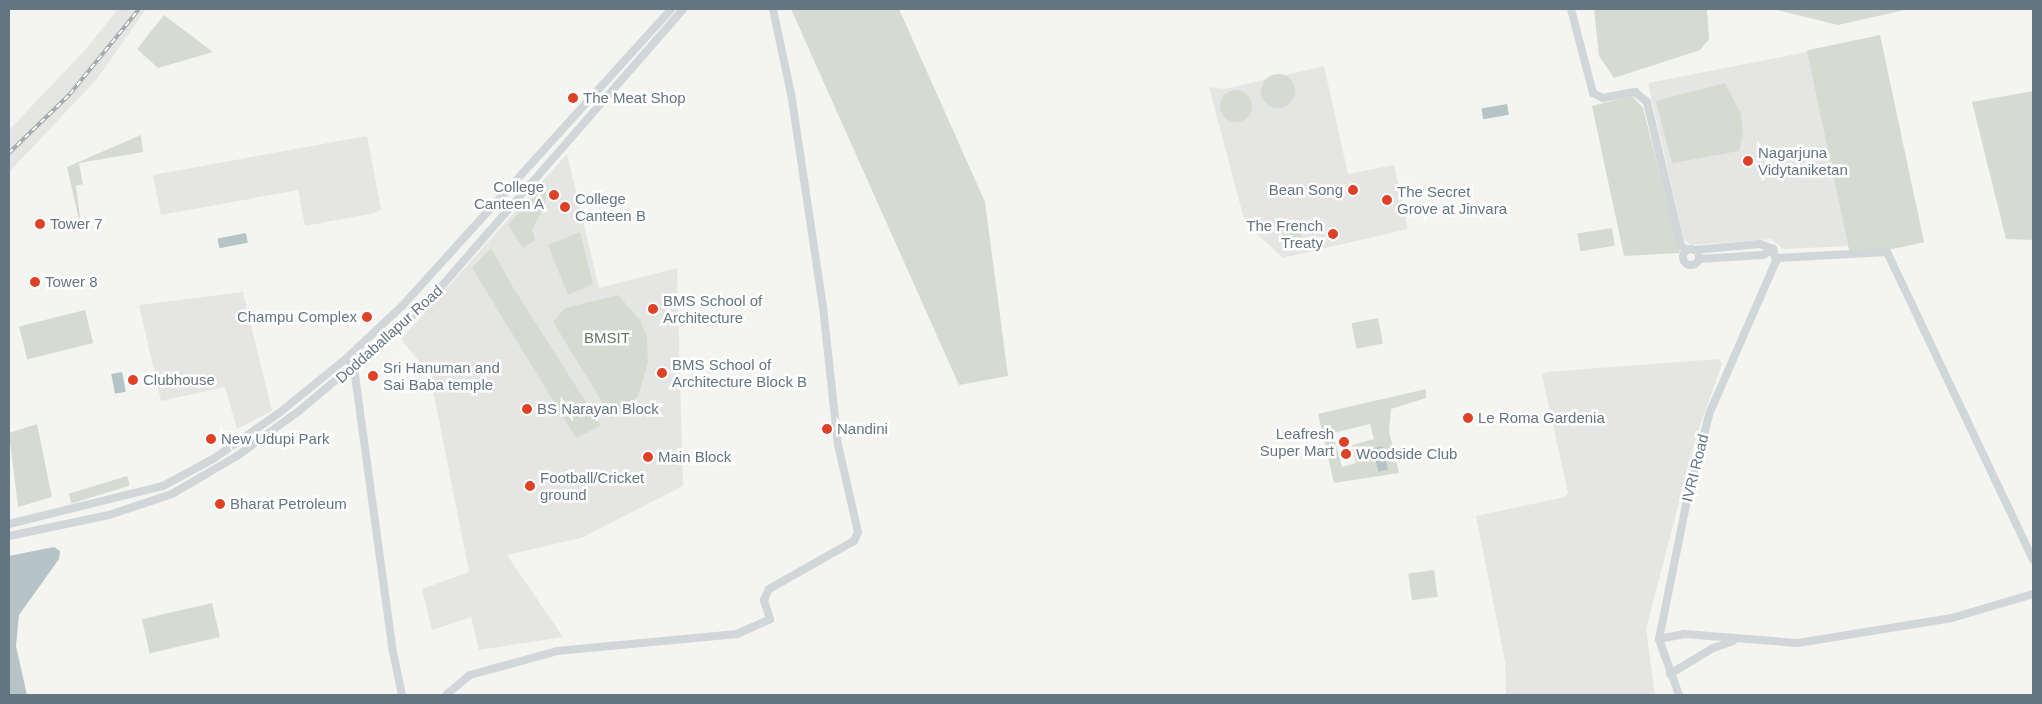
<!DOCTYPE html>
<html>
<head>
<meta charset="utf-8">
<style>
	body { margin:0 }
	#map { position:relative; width:2042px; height:704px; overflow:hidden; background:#f4f4f0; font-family:Arial,sans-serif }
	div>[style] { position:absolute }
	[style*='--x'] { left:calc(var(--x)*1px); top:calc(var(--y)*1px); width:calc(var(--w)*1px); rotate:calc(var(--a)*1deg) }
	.built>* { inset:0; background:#e5e5e4 }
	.green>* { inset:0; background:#d6dbd1; transform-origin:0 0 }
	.round { border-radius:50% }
	.water>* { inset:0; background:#b7c4c7; transform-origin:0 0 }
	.secondary>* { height:8px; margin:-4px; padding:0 4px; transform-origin:4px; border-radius:4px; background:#d1d6d9 }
	.secondary>.ring { margin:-4px; padding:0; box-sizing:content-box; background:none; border:8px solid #d1d6d9; border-radius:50% }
	.primary>* { height:8px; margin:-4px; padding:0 4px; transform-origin:4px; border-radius:4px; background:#d1d6d9 }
	.rail>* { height:4px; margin-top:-2px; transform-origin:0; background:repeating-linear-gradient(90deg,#fff 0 5.5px,#a0a7ab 0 11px); box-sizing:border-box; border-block:1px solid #a0a7ab }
	.dots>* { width:14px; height:14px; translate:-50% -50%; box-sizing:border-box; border:2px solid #fff; border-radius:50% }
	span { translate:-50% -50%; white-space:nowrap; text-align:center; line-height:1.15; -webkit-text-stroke:5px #fff; paint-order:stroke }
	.poi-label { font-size:15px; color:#647681 }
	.left { translate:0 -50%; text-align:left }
	.right { translate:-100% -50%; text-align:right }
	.street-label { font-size:15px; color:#647681 }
	.park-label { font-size:15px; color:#687862 }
	.frame { position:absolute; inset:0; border:10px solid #647681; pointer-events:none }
</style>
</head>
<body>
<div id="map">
	<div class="built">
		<div style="clip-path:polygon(118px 9px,146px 9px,97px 79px,9px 172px,9px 130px,86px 49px)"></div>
		<div style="clip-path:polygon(1807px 52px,1848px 246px,1784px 249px,1771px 239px,1691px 245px,1684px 240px,1648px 83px)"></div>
		<div style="clip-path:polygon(1324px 66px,1348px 174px,1394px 165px,1408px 229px,1283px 258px,1245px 223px,1209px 87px,1225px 89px)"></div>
		<div style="clip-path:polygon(367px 136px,381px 209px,375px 213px,305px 226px,298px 190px,161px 215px,153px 175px)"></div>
		<div style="clip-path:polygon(567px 154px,599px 288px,677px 268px,683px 486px,581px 538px,507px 555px,563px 637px,479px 650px,471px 617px,432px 630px,422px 589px,469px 572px,430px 375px,401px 339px)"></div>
		<div style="clip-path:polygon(243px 292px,272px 411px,237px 429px,225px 387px,161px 401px,139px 305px)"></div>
		<div style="clip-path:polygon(1719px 359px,1722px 364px,1696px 437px,1646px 629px,1655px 695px,1506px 695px,1505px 661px,1476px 516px,1565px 497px,1568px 493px,1542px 376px,1546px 372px)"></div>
	</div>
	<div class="green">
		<div style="clip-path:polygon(791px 9px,899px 9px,985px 202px,1008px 376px,959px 385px)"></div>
		<div style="clip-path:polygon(1594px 9px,1707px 9px,1709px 39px,1700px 50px,1614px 78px,1599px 56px)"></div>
		<div style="clip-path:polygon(1773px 9px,1909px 9px,1838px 25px)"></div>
		<div style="clip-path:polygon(164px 15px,213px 52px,158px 68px,137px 49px)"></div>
		<div style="left:1880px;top:35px;width:212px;height:75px;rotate:78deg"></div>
		<div class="round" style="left:1261px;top:74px;width:34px;height:34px"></div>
		<div style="clip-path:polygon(1725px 83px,1741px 114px,1743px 134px,1739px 151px,1672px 163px,1656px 101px)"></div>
		<div class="round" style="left:1220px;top:90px;width:32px;height:32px"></div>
		<div style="clip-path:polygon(2033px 91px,2033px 240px,2006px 239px,1972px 102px)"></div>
		<div style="clip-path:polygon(1632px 96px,1643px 108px,1680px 253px,1624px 256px,1592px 106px)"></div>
		<div style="clip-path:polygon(141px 135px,143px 152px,79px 163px,83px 184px,76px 186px,82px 233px,67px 167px)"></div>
		<div style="clip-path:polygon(542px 187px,546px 191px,545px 206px,532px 229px,535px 240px,523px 248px,508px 225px)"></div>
		<div class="round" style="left:1283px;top:222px;width:20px;height:20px"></div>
		<div style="left:1612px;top:228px;width:18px;height:35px;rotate:81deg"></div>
		<div style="clip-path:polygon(580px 232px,593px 284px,568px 295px,548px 245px)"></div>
		<div style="clip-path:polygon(491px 248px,511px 284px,601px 426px,576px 438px,472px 268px)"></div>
		<div style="clip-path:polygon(618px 295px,640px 320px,647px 337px,648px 363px,638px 396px,612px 418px,553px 322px,565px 308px)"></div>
		<div style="left:85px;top:310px;width:34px;height:68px;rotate:76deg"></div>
		<div style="left:1378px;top:318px;width:26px;height:27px;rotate:79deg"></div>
		<div style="clip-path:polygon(evenodd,1426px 389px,1426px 398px,1391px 409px,1389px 431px,1399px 473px,1334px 483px,1318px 414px,1426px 389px,1370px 424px,1374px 439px,1352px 445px,1356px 463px,1342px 467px,1333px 433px,1370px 424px)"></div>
		<div style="clip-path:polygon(37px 424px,52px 497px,18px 507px,9px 433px)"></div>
		<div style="left:127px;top:476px;width:10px;height:61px;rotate:73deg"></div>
		<div style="left:1434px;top:570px;width:27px;height:26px;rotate:82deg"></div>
		<div style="left:212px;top:603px;width:35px;height:72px;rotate:77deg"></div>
	</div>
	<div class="water">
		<div style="left:1507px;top:104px;width:11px;height:26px;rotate:80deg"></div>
		<div style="left:246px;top:233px;width:10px;height:29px;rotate:79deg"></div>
		<div style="left:122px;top:372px;width:20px;height:11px;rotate:79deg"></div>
		<div style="left:1382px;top:446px;width:24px;height:10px;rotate:75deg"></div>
		<div style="clip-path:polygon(54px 547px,60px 551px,59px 559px,19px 615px,16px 646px,27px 695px,9px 695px,9px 556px)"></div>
	</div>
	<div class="secondary">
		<div style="--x:1571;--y:9;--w:87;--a:75.3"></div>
		<div style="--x:1593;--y:93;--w:11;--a:27"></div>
		<div style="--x:1603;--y:98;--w:33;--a:-11"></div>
		<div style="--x:1635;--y:92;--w:16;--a:40"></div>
		<div style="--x:1647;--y:102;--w:148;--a:76.7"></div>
		<div style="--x:1681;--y:246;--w:7;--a:34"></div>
		<div class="ring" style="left:1683px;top:249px;width:8px;height:8px"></div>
		<div style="--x:1695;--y:250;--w:65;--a:-5.3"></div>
		<div style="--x:1760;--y:244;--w:14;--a:21"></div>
		<div style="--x:1776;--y:258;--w:111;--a:-3.1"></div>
		<div style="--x:1887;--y:252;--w:341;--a:64.6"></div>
		<div style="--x:1699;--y:259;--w:64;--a:-3.6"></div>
		<div style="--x:1763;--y:255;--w:12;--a:-31"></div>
		<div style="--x:347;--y:358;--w:12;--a:55"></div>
		<div style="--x:354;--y:368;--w:282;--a:82.2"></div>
		<div style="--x:392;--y:647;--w:49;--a:78.2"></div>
		<div style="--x:1659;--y:639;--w:25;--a:-11"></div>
		<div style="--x:1684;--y:634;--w:114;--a:4.5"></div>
		<div style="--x:1798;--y:643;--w:156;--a:-9.2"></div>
		<div style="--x:1952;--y:618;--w:84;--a:-16.5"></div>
		<div style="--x:1670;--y:674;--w:50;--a:-31.2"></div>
		<div style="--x:1713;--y:648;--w:21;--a:-19"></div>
		<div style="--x:446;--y:695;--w:31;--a:-40"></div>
		<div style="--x:470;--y:675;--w:90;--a:-15.4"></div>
		<div style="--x:557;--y:651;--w:181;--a:-5.4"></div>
		<div style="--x:737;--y:634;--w:36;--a:-24"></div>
		<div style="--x:770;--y:619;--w:20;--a:-108"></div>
		<div style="--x:764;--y:600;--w:12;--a:-66"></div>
		<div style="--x:769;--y:589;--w:98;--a:-29.5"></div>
		<div style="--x:854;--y:541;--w:10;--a:-66"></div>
		<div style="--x:858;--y:532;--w:89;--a:-102.9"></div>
		<div style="--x:838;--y:445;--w:139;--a:-96.2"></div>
		<div style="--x:823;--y:307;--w:215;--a:-98.5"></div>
		<div style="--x:791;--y:94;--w:87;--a:-102"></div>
		<div style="--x:1679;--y:695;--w:59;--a:-109.7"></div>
		<div style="--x:1659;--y:639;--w:147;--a:-78.6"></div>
		<div style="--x:1688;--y:495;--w:86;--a:-75.2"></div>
		<div style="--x:1710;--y:412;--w:165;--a:-66.4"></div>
		<div style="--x:1776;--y:261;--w:12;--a:-104"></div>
	</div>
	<div class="primary">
		<div style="--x:9;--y:524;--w:159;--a:-13.9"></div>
		<div style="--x:163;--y:486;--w:57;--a:-28.4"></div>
		<div style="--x:213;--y:459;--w:80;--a:-34.9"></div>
		<div style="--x:279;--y:413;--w:87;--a:-39"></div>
		<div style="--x:347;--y:358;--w:77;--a:-43.4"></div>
		<div style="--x:403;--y:305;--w:399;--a:-47.8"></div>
		<div style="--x:9;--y:536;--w:102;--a:-11.9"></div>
		<div style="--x:109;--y:515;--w:66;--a:-18.4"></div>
		<div style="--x:172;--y:494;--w:75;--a:-30.3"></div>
		<div style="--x:237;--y:456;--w:77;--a:-36"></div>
		<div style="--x:299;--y:411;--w:166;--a:-40.1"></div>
		<div style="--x:426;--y:304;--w:391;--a:-48.9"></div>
	</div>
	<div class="rail">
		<div style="--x:9;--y:153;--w:85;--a:-44"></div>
		<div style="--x:70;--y:94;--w:109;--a:-50.9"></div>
	</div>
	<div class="dots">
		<div style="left:573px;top:98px;background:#df4126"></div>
		<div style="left:1748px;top:161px;background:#df4126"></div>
		<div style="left:1353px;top:190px;background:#df4126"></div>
		<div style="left:554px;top:195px;background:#df4126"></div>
		<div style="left:1387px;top:200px;background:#df4126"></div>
		<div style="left:565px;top:207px;background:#df4126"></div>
		<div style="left:40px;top:224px;background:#df4126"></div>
		<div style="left:1333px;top:234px;background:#df4126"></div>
		<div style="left:35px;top:282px;background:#df4126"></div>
		<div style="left:653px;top:309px;background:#df4126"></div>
		<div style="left:367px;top:317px;background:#df4126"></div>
		<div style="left:662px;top:373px;background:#df4126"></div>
		<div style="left:373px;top:376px;background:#df4126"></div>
		<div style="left:133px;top:380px;background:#df4126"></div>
		<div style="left:527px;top:409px;background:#df4126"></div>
		<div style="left:1468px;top:418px;background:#df4126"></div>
		<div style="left:827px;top:429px;background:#df4126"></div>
		<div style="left:211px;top:439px;background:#df4126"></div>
		<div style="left:1344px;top:442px;background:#df4126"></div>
		<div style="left:1346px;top:454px;background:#df4126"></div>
		<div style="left:648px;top:457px;background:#df4126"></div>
		<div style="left:530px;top:486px;background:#df4126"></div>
		<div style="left:220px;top:504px;background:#df4126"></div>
	</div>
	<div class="poi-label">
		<span class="left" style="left:583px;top:98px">The Meat Shop</span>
		<span class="left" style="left:1758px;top:161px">Nagarjuna<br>Vidytaniketan</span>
		<span class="right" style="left:544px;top:195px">College<br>Canteen A</span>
		<span class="right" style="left:1343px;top:190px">Bean Song</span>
		<span class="left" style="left:1397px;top:200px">The Secret<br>Grove at Jinvara</span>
		<span class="left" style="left:575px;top:207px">College<br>Canteen B</span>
		<span class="left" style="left:50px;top:224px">Tower 7</span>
		<span class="right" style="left:1323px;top:234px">The French<br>Treaty</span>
		<span class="left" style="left:45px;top:282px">Tower 8</span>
		<span class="left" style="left:663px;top:309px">BMS School of<br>Architecture</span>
		<span class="right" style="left:357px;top:317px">Champu Complex</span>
		<span class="left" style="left:672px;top:373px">BMS School of<br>Architecture Block B</span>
		<span class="left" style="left:383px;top:376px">Sri Hanuman and<br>Sai Baba temple</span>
		<span class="left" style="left:143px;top:380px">Clubhouse</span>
		<span class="left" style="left:537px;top:409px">BS Narayan Block</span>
		<span class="left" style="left:1478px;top:418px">Le Roma Gardenia</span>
		<span class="left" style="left:837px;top:429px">Nandini</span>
		<span class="right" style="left:1334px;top:442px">Leafresh<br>Super Mart</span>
		<span class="left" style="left:221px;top:439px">New Udupi Park</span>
		<span class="left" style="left:1356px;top:454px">Woodside Club</span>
		<span class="left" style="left:658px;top:457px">Main Block</span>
		<span class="left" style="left:540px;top:486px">Football/Cricket<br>ground</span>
		<span class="left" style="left:230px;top:504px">Bharat Petroleum</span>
	</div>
	<div class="street-label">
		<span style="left:389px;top:334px;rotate:-42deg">Doddaballapur Road</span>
		<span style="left:1695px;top:468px;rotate:-76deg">IVRI Road</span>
	</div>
	<div class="park-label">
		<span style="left:607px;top:338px">BMSIT</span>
	</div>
	<div class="frame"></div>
</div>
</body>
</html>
